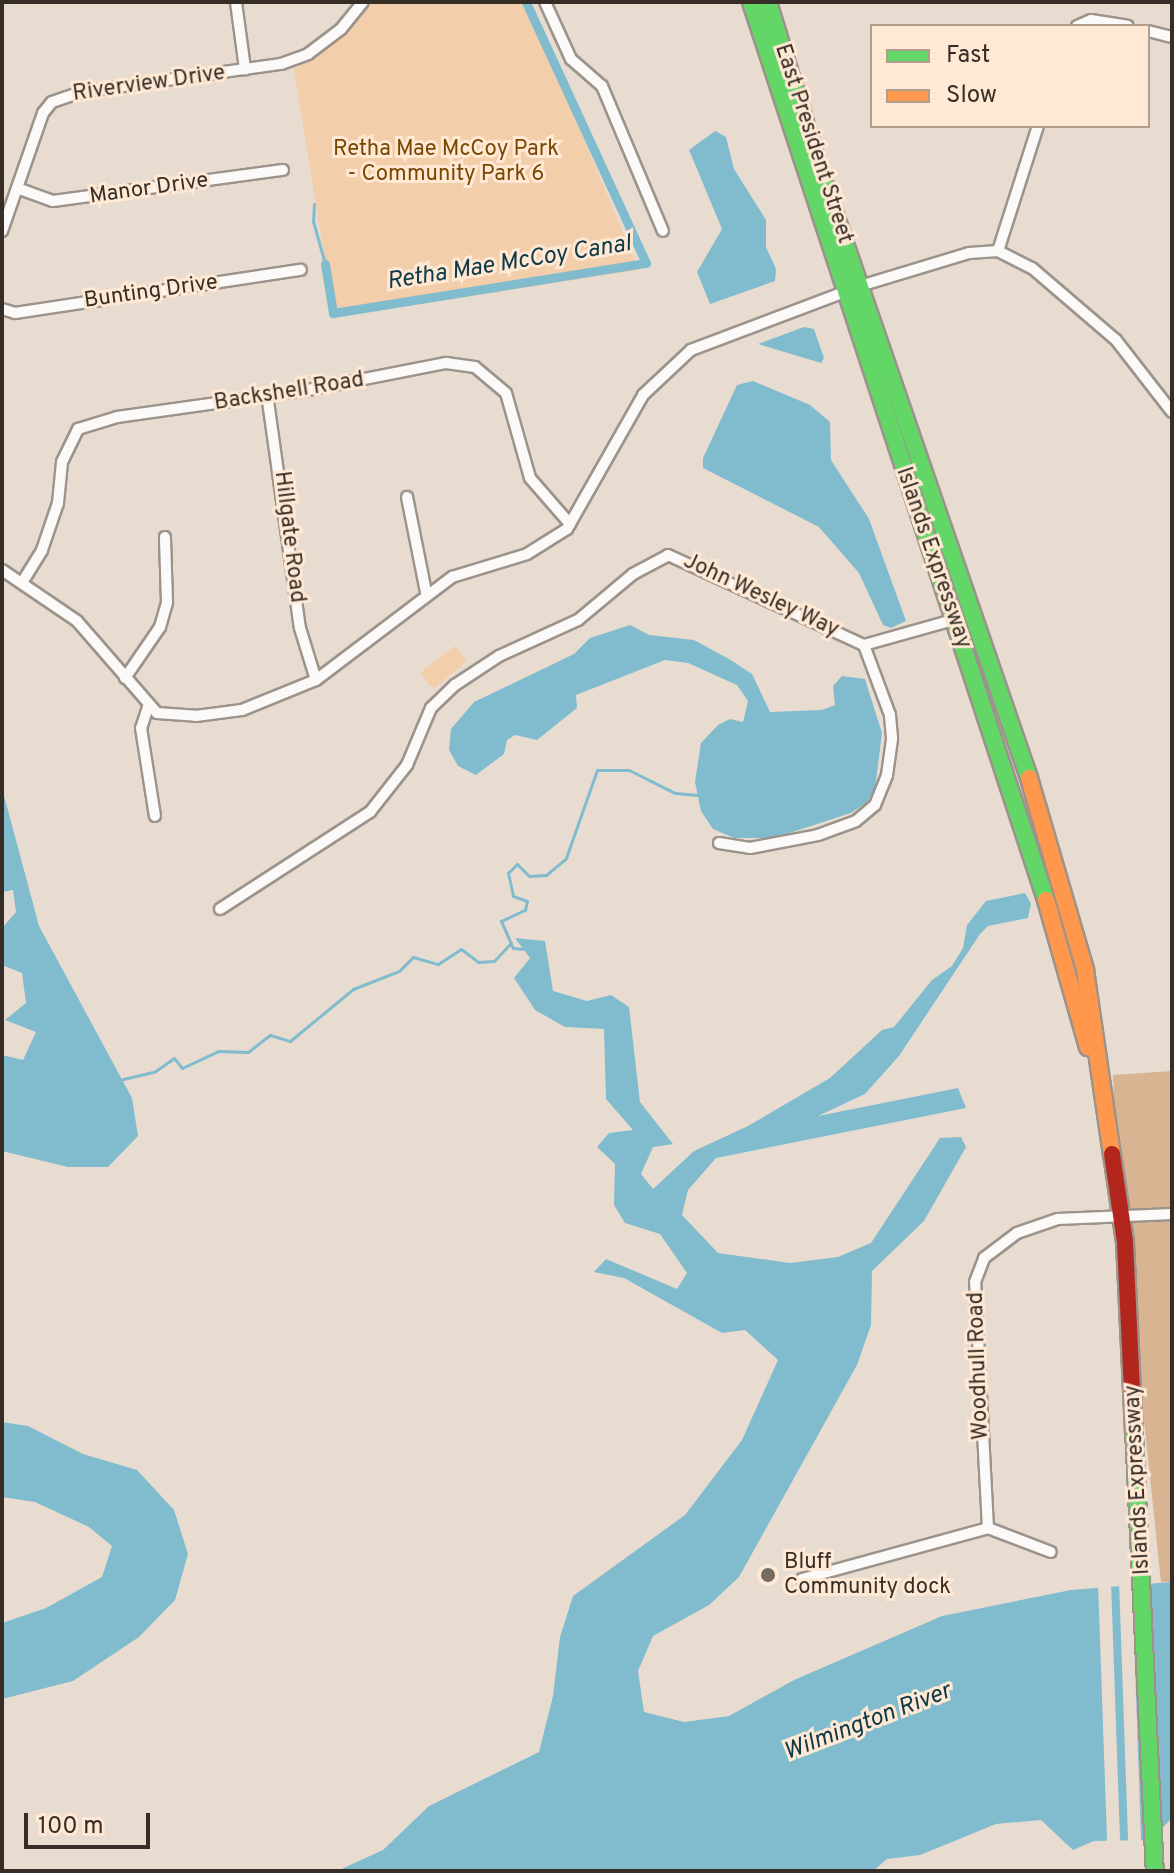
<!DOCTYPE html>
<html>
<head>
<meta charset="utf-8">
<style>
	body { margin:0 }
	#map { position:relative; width:1174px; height:1873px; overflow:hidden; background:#e8dcd1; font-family:Overpass,sans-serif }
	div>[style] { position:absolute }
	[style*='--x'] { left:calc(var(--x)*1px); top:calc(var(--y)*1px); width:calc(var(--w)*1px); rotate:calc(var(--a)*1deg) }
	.green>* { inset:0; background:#f2ceab }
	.forest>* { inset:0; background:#d8b492 }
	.water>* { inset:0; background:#80bcce }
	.pier>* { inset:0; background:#e8dcd1; transform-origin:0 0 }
	.stream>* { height:3px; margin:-1.5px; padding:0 1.5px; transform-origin:1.5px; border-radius:1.5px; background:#80bcce }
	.canal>* { height:9px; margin:-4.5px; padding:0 4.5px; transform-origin:4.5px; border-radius:4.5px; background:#80bcce }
	.roads { filter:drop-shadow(2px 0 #9c938b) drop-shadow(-2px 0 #9c938b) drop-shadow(0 2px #9c938b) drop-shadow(0 -2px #9c938b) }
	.street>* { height:10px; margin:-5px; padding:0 5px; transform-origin:5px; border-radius:5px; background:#fcfaf8 }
	.fast>* { height:16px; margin:-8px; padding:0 8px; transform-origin:8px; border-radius:8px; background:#63d668 }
	.slow>* { height:16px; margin:-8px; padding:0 8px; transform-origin:8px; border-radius:8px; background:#ff974d }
	.jam>* { height:16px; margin:-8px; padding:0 8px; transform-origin:8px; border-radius:8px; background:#b3261e }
	.dots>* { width:22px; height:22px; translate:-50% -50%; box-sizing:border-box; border:4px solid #ffe8d4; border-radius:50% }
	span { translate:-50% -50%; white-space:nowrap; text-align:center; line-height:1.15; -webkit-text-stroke:6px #ffe8d4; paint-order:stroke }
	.street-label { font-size:22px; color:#362e26 }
	.park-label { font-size:22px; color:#7a4600 }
	.poi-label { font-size:22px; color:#362e26 }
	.left { translate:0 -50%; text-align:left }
	.water-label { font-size:24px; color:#0e3946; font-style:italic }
	.frame { position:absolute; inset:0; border:4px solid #362e26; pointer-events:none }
	.legend { position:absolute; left:870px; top:24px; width:280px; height:104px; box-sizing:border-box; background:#ffe8d4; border:2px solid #af9e8e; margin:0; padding:10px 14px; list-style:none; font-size:24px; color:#362e26 }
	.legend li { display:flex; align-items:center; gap:16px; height:40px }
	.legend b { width:40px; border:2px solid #af9e8e }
	.scale { position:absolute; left:24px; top:1813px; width:126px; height:36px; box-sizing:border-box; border:4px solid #362e26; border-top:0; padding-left:10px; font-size:24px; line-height:28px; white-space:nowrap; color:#362e26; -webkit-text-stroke:6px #ffe8d4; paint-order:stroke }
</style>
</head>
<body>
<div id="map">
	<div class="green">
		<div style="clip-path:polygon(373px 2px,526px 2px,639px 270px,334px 317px,294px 69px,345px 36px)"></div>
		<div style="clip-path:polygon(455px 646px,467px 661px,435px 688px,429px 685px,421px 672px)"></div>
	</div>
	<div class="forest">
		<div style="clip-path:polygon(1172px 1071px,1172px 1582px,1161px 1582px,1116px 1154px,1113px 1075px)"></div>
	</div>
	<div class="water">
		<div style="clip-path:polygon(715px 131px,726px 137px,734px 169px,766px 220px,766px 247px,776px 269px,775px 281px,710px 304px,697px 272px,722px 229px,689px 150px)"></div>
		<div style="clip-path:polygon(804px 327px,814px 329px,824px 358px,821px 363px,758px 344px)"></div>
		<div style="clip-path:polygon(753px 381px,810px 405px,830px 422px,831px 460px,869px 519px,906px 621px,891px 628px,883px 625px,859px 573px,819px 527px,703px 468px,703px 458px,737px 385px)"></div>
		<div style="clip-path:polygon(630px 625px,649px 635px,694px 640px,729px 659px,752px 674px,770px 712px,822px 710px,835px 705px,833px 686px,842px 676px,865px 679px,882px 733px,875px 789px,867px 802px,851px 813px,774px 838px,734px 838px,713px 829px,701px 811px,695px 782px,701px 743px,718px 725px,730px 719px,743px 722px,748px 701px,737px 685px,688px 663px,665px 660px,576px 695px,577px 708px,537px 740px,515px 735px,507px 740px,504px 754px,476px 775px,458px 766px,449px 750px,451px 729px,474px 702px,574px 654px,590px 638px)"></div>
		<div style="clip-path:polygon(2px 788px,39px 926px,132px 1098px,138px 1136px,108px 1167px,68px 1167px,2px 1151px,2px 1055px,23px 1060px,36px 1032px,5px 1020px,26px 1003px,22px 973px,2px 965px,2px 928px,16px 912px,13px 890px,2px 892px)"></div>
		<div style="clip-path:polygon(1025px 893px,1031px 904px,1028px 918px,988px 926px,980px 934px,899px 1056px,865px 1094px,818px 1116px,958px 1088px,966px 1108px,716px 1158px,688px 1190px,682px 1215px,718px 1253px,790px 1263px,838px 1257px,871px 1243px,940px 1138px,961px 1137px,966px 1147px,924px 1221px,872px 1271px,871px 1325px,857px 1365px,739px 1577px,709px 1605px,653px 1636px,638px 1671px,644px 1712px,684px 1722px,729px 1716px,794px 1680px,942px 1616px,1071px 1590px,1172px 1582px,1172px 1818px,1151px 1840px,1094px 1841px,1073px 1850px,1041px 1820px,996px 1824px,920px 1855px,887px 1859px,873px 1871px,337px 1871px,383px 1850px,429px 1806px,539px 1752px,553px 1696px,560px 1637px,573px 1596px,685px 1515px,742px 1440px,778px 1360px,745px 1330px,722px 1333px,624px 1278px,594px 1272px,606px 1259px,677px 1289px,687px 1273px,660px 1234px,625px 1223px,614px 1205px,615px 1164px,597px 1147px,609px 1133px,633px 1130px,606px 1099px,604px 1029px,565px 1027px,535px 1010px,514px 978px,530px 958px,515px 938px,545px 941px,553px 991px,587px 1001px,611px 995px,629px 1007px,640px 1102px,673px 1144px,653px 1147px,641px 1174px,653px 1189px,694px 1151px,748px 1126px,830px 1078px,882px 1030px,894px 1027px,932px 980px,952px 966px,963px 948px,967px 925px,986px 901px)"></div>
		<div style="clip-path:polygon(2px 1422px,28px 1426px,83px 1454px,137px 1470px,174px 1510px,188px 1554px,175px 1600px,139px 1637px,73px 1681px,2px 1699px,2px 1623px,46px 1608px,102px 1577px,112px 1546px,89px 1527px,35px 1502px,2px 1497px)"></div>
	</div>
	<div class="pier">
		<div style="left:1132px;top:1580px;width:264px;height:13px;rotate:88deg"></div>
		<div style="left:1111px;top:1582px;width:263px;height:13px;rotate:88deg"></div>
	</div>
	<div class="stream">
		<div style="--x:314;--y:204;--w:17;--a:93"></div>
		<div style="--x:313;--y:221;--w:45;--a:74.4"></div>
		<div style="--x:523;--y:949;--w:10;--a:-174"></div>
		<div style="--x:513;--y:948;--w:30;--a:-114"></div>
		<div style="--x:501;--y:921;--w:26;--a:-25"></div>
		<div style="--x:525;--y:910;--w:9;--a:-77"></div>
		<div style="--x:527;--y:901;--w:15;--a:-160"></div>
		<div style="--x:513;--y:896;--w:24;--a:-102"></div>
		<div style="--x:508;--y:873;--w:13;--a:-45"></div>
		<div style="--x:517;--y:864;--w:17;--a:45"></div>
		<div style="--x:529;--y:876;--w:17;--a:-3"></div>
		<div style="--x:546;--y:875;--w:26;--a:-40"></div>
		<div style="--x:566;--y:858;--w:93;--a:-70.6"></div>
		<div style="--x:597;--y:770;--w:32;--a:0"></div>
		<div style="--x:629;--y:770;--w:51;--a:26.6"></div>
		<div style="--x:675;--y:793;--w:23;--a:5"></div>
		<div style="--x:123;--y:1079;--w:32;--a:-13"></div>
		<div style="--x:154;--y:1072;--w:24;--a:-35"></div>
		<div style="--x:174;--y:1058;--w:13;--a:51"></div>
		<div style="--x:182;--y:1068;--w:40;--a:-25"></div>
		<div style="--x:218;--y:1051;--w:30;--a:2"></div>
		<div style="--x:248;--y:1052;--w:28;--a:-38"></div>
		<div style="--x:270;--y:1035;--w:21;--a:17"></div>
		<div style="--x:290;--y:1041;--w:82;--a:-39.5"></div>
		<div style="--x:353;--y:989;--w:49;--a:-21.4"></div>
		<div style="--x:399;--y:971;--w:20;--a:-45"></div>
		<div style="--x:413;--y:957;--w:26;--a:16"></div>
		<div style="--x:438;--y:964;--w:27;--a:-33"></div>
		<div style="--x:461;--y:949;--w:21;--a:37"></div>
		<div style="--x:478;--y:962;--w:16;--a:-4"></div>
		<div style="--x:494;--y:961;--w:23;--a:-47"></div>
	</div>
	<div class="canal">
		<div style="--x:325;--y:264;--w:50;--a:80.7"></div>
		<div style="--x:333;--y:313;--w:317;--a:-9.1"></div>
		<div style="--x:646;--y:263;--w:287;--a:-114.7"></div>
	</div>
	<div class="roads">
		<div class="street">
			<div style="--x:236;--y:2;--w:68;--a:82.3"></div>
			<div style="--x:545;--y:2;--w:63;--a:65.5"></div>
			<div style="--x:571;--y:59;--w:41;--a:41.1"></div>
			<div style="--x:602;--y:86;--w:157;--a:67.2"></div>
			<div style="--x:1077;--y:26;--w:15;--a:-23"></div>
			<div style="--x:1091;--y:20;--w:37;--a:9"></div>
			<div style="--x:1148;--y:31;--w:25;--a:14"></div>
			<div style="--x:17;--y:188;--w:38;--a:20"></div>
			<div style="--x:53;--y:201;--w:232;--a:-7.7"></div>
			<div style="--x:2;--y:231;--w:125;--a:-70.8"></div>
			<div style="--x:43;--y:113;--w:14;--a:-51"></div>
			<div style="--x:52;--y:102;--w:31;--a:-19"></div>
			<div style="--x:81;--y:92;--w:202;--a:-8"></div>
			<div style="--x:281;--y:64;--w:29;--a:-20"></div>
			<div style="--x:308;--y:54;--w:41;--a:-37.1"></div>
			<div style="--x:341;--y:29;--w:35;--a:-51"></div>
			<div style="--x:998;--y:251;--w:131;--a:-72.3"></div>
			<div style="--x:2;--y:309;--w:14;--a:17"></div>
			<div style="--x:15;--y:313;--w:289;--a:-8.6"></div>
			<div style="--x:267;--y:394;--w:236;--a:82"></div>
			<div style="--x:300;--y:628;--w:54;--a:72.9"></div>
			<div style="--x:407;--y:497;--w:97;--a:78.7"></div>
			<div style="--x:2;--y:570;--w:91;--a:34.2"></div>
			<div style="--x:77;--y:621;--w:122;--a:49"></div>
			<div style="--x:157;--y:713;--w:39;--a:4"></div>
			<div style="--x:196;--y:716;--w:46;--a:-7.4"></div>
			<div style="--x:242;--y:710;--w:80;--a:-22.1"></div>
			<div style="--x:316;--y:680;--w:171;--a:-37.1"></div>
			<div style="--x:452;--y:577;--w:78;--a:-17"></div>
			<div style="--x:527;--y:554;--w:47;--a:-32"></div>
			<div style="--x:567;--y:529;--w:154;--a:-60.4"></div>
			<div style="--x:643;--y:395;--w:66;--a:-43.2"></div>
			<div style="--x:691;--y:350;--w:181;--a:-20.7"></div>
			<div style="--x:860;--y:286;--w:114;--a:-16.8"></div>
			<div style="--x:969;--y:253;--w:29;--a:-4"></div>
			<div style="--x:998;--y:251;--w:38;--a:27"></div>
			<div style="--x:1032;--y:268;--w:111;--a:40.6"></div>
			<div style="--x:1116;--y:340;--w:91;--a:52.1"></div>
			<div style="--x:23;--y:581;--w:36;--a:-58"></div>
			<div style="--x:42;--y:550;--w:50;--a:-71.2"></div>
			<div style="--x:58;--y:503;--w:41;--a:-84.4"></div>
			<div style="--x:62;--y:462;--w:37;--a:-64"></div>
			<div style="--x:78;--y:429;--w:41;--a:-17.1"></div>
			<div style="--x:117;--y:417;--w:193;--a:-8"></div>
			<div style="--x:308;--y:390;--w:141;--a:-11.1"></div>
			<div style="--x:446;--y:363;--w:29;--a:8"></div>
			<div style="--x:475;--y:367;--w:40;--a:40"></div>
			<div style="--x:506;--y:393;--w:88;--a:74.2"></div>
			<div style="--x:530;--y:478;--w:61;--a:49"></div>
			<div style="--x:125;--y:678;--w:62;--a:-55.5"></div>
			<div style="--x:160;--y:627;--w:26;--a:-74"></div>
			<div style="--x:167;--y:602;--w:65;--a:-91.8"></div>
			<div style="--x:148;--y:707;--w:22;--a:108"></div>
			<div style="--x:141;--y:728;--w:89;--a:81"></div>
			<div style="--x:719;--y:843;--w:31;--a:9"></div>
			<div style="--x:750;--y:848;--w:69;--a:-10.8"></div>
			<div style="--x:818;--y:835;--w:40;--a:-20.2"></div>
			<div style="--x:856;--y:821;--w:25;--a:-40"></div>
			<div style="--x:875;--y:805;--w:32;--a:-68"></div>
			<div style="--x:887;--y:775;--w:37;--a:-82"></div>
			<div style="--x:892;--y:738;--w:23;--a:-95"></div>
			<div style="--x:890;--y:715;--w:75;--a:-110.4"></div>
			<div style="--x:220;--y:909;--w:179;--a:-32.9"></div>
			<div style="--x:370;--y:812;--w:60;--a:-51.8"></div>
			<div style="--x:407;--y:765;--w:62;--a:-67.2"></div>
			<div style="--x:431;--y:708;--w:33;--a:-44"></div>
			<div style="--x:455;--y:685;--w:53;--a:-33.4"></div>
			<div style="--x:499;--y:656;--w:87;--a:-24.5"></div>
			<div style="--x:578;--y:620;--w:72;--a:-39.9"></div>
			<div style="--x:633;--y:574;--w:40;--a:-28"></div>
			<div style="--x:668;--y:555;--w:216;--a:24.7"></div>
			<div style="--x:864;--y:645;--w:92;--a:-15.7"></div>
			<div style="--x:988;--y:1528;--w:246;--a:-93"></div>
			<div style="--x:975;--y:1282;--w:26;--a:-69"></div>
			<div style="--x:984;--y:1258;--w:41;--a:-37.1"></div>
			<div style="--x:1017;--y:1233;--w:43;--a:-18.9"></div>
			<div style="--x:1058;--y:1219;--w:114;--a:-2.5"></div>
			<div style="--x:802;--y:1579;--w:193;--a:-15.3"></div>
			<div style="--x:988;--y:1528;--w:67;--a:20.9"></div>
		</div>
		<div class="fast">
			<div style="--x:751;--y:2;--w:945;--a:71.81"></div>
			<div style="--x:768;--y:2;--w:174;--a:72.9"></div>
			<div style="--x:819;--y:168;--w:645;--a:71"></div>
			<div style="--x:1134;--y:1430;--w:441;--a:87.3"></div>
		</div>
		<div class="slow">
			<div style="--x:1029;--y:778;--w:200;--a:73.7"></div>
			<div style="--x:1085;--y:970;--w:186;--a:81.7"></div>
			<div style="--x:1046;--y:900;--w:153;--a:74.1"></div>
		</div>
		<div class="jam">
			<div style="--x:1112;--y:1154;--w:89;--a:81.6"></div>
			<div style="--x:1125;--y:1242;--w:188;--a:87.3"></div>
		</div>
	</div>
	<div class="dots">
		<div style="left:768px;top:1575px;background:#746b62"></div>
	</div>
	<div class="street-label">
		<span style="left:149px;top:84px;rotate:-8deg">Riverview Drive</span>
		<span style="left:813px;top:144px;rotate:72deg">East President Street</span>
		<span style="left:149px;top:189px;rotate:-8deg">Manor Drive</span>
		<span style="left:151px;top:292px;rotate:-8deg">Bunting Drive</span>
		<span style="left:289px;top:392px;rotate:-9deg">Backshell Road</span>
		<span style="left:289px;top:537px;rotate:83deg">Hillgate Road</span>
		<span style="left:933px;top:558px;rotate:71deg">Islands Expressway</span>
		<span style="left:761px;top:596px;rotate:25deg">John Wesley Way</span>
		<span style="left:979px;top:1366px;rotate:-92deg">Woodhull Road</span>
		<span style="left:1138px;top:1480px;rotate:-93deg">Islands Expressway</span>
	</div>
	<div class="park-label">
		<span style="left:446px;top:162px">Retha Mae McCoy Park<br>- Community Park 6</span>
	</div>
	<div class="poi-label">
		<span class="left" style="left:784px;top:1575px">Bluff<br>Community dock</span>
	</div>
	<div class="water-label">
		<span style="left:509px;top:264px;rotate:-9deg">Retha Mae McCoy Canal</span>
		<span style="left:868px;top:1723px;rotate:-21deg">Wilmington River</span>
	</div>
	<div class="frame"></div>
	<ul class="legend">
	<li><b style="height:10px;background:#63d668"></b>Fast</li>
	<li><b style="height:10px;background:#ff974d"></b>Slow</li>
	</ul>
	<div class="scale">100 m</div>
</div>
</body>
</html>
